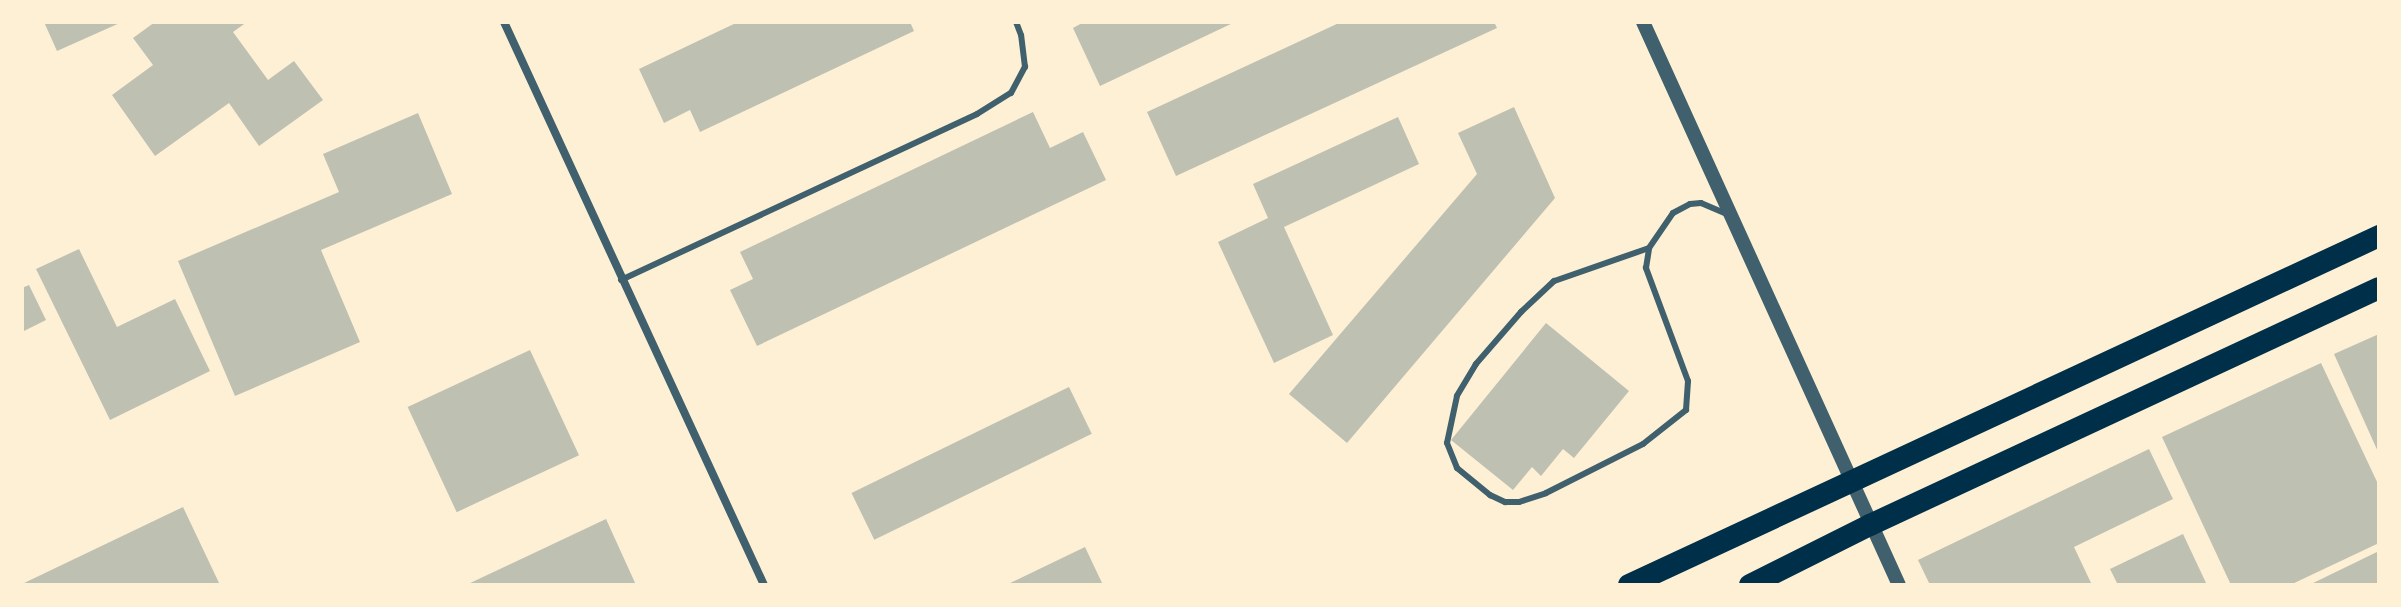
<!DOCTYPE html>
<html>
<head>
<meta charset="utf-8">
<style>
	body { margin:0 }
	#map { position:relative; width:2401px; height:607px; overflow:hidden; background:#fdf0d5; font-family:"Source Sans 3",sans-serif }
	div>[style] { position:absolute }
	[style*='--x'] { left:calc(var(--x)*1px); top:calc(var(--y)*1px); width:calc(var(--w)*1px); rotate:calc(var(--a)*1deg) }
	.building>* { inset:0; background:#bec0b2; transform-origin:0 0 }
	.service>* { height:6px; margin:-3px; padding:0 3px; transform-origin:3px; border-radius:3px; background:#3f606c }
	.minor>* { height:8px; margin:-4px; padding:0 4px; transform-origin:4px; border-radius:4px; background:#3f606c }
	.tertiary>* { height:14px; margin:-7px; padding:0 7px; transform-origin:7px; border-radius:7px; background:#3f606c }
	.trunk>* { height:22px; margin:-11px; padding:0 11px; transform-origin:11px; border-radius:11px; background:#003049 }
	span { translate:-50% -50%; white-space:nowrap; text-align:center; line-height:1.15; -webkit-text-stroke:7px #fdf0d5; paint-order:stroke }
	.frame { position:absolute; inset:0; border:24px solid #fdf0d5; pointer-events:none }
</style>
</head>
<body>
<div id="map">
	<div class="building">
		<div style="clip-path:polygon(44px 22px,122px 22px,57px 51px)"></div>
		<div style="clip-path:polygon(155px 22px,247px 22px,233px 32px,268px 80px,294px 61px,323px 100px,259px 146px,229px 103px,155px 156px,112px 95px,153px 65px,133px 38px)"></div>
		<div style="clip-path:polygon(738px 22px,910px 22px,914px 31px,700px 132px,690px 110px,664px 123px,639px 69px)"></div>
		<div style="clip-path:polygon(1084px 22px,1235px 22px,1100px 86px,1073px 28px)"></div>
		<div style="clip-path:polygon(1341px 22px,1494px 22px,1497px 28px,1176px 176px,1147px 112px)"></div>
		<div style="clip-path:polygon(1514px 107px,1555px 198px,1347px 443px,1289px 394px,1477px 174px,1458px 133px)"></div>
		<div style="clip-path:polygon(1033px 112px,1050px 148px,1083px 132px,1106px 180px,757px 346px,730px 290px,753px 279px,740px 252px)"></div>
		<div style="clip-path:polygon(418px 113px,452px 194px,321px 250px,360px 342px,235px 396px,178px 261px,339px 192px,323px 154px)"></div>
		<div style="clip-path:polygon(1398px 117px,1419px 164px,1284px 227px,1333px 335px,1274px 363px,1218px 242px,1268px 218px,1253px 184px)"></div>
		<div style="clip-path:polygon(79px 249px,117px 327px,175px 299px,210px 371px,110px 420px,36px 269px)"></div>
		<div style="clip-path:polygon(29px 285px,46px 320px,22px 332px,22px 288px)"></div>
		<div style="clip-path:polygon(1546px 323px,1629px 391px,1574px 458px,1563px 449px,1541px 476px,1532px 467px,1513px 490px,1451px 440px)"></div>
		<div style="clip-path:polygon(2379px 334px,2379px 454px,2334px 354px)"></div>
		<div style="left:530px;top:350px;width:116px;height:135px;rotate:65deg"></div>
		<div style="clip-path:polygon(2321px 363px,2379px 486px,2379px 543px,2290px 585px,2231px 585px,2162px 437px)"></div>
		<div style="left:1069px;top:387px;width:52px;height:242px;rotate:64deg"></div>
		<div style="clip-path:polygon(2149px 449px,2173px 499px,2074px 547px,2092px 585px,1930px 585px,1918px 560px)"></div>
		<div style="clip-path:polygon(183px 507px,220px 585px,22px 585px,22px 584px)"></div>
		<div style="clip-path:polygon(606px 519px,636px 585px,466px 585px)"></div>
		<div style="clip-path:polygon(2183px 534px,2207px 585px,2118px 585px,2110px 569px)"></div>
		<div style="clip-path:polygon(1085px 547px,1103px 585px,1006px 585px)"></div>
		<div style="clip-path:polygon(2379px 551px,2379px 585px,2309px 585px)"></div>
	</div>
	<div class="service">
		<div style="--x:1649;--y:248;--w:101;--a:160.8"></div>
		<div style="--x:1554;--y:281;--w:45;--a:136.8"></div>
		<div style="--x:1521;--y:312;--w:69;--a:130.9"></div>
		<div style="--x:1476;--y:364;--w:37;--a:121"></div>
		<div style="--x:1457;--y:396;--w:48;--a:102"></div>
		<div style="--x:1447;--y:443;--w:27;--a:68"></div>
		<div style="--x:1457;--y:468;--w:43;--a:39.3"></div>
		<div style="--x:1490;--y:495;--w:17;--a:25"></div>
		<div style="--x:1505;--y:502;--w:14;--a:0"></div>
		<div style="--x:1519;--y:502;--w:28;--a:-18"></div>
		<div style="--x:1546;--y:493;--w:109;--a:-26.8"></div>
		<div style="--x:1643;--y:444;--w:55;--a:-38.3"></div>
		<div style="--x:1686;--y:410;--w:29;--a:-86"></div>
		<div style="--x:1688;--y:381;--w:121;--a:-110.4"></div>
		<div style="--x:1646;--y:268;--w:20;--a:-81"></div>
		<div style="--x:1649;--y:248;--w:42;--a:-55.6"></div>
		<div style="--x:1673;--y:213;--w:19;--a:-28"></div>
		<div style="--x:1690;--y:204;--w:11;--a:-5"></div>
		<div style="--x:1701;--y:203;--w:28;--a:23"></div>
		<div style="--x:621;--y:280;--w:393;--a:-25"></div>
		<div style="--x:977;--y:114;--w:40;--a:-32"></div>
		<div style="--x:1011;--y:93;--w:30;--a:-62"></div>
		<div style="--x:1025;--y:67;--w:32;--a:-97"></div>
		<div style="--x:1021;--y:35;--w:14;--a:-111"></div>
	</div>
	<div class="minor">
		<div style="--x:504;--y:22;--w:620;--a:65.21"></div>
	</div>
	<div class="tertiary">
		<div style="--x:1643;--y:22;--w:618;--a:65.55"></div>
	</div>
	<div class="trunk">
		<div style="--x:1629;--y:585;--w:827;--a:-24.95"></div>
		<div style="--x:1750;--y:585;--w:134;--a:-26.6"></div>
		<div style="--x:1870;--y:525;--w:561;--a:-24.97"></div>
	</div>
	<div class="frame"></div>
</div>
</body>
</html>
